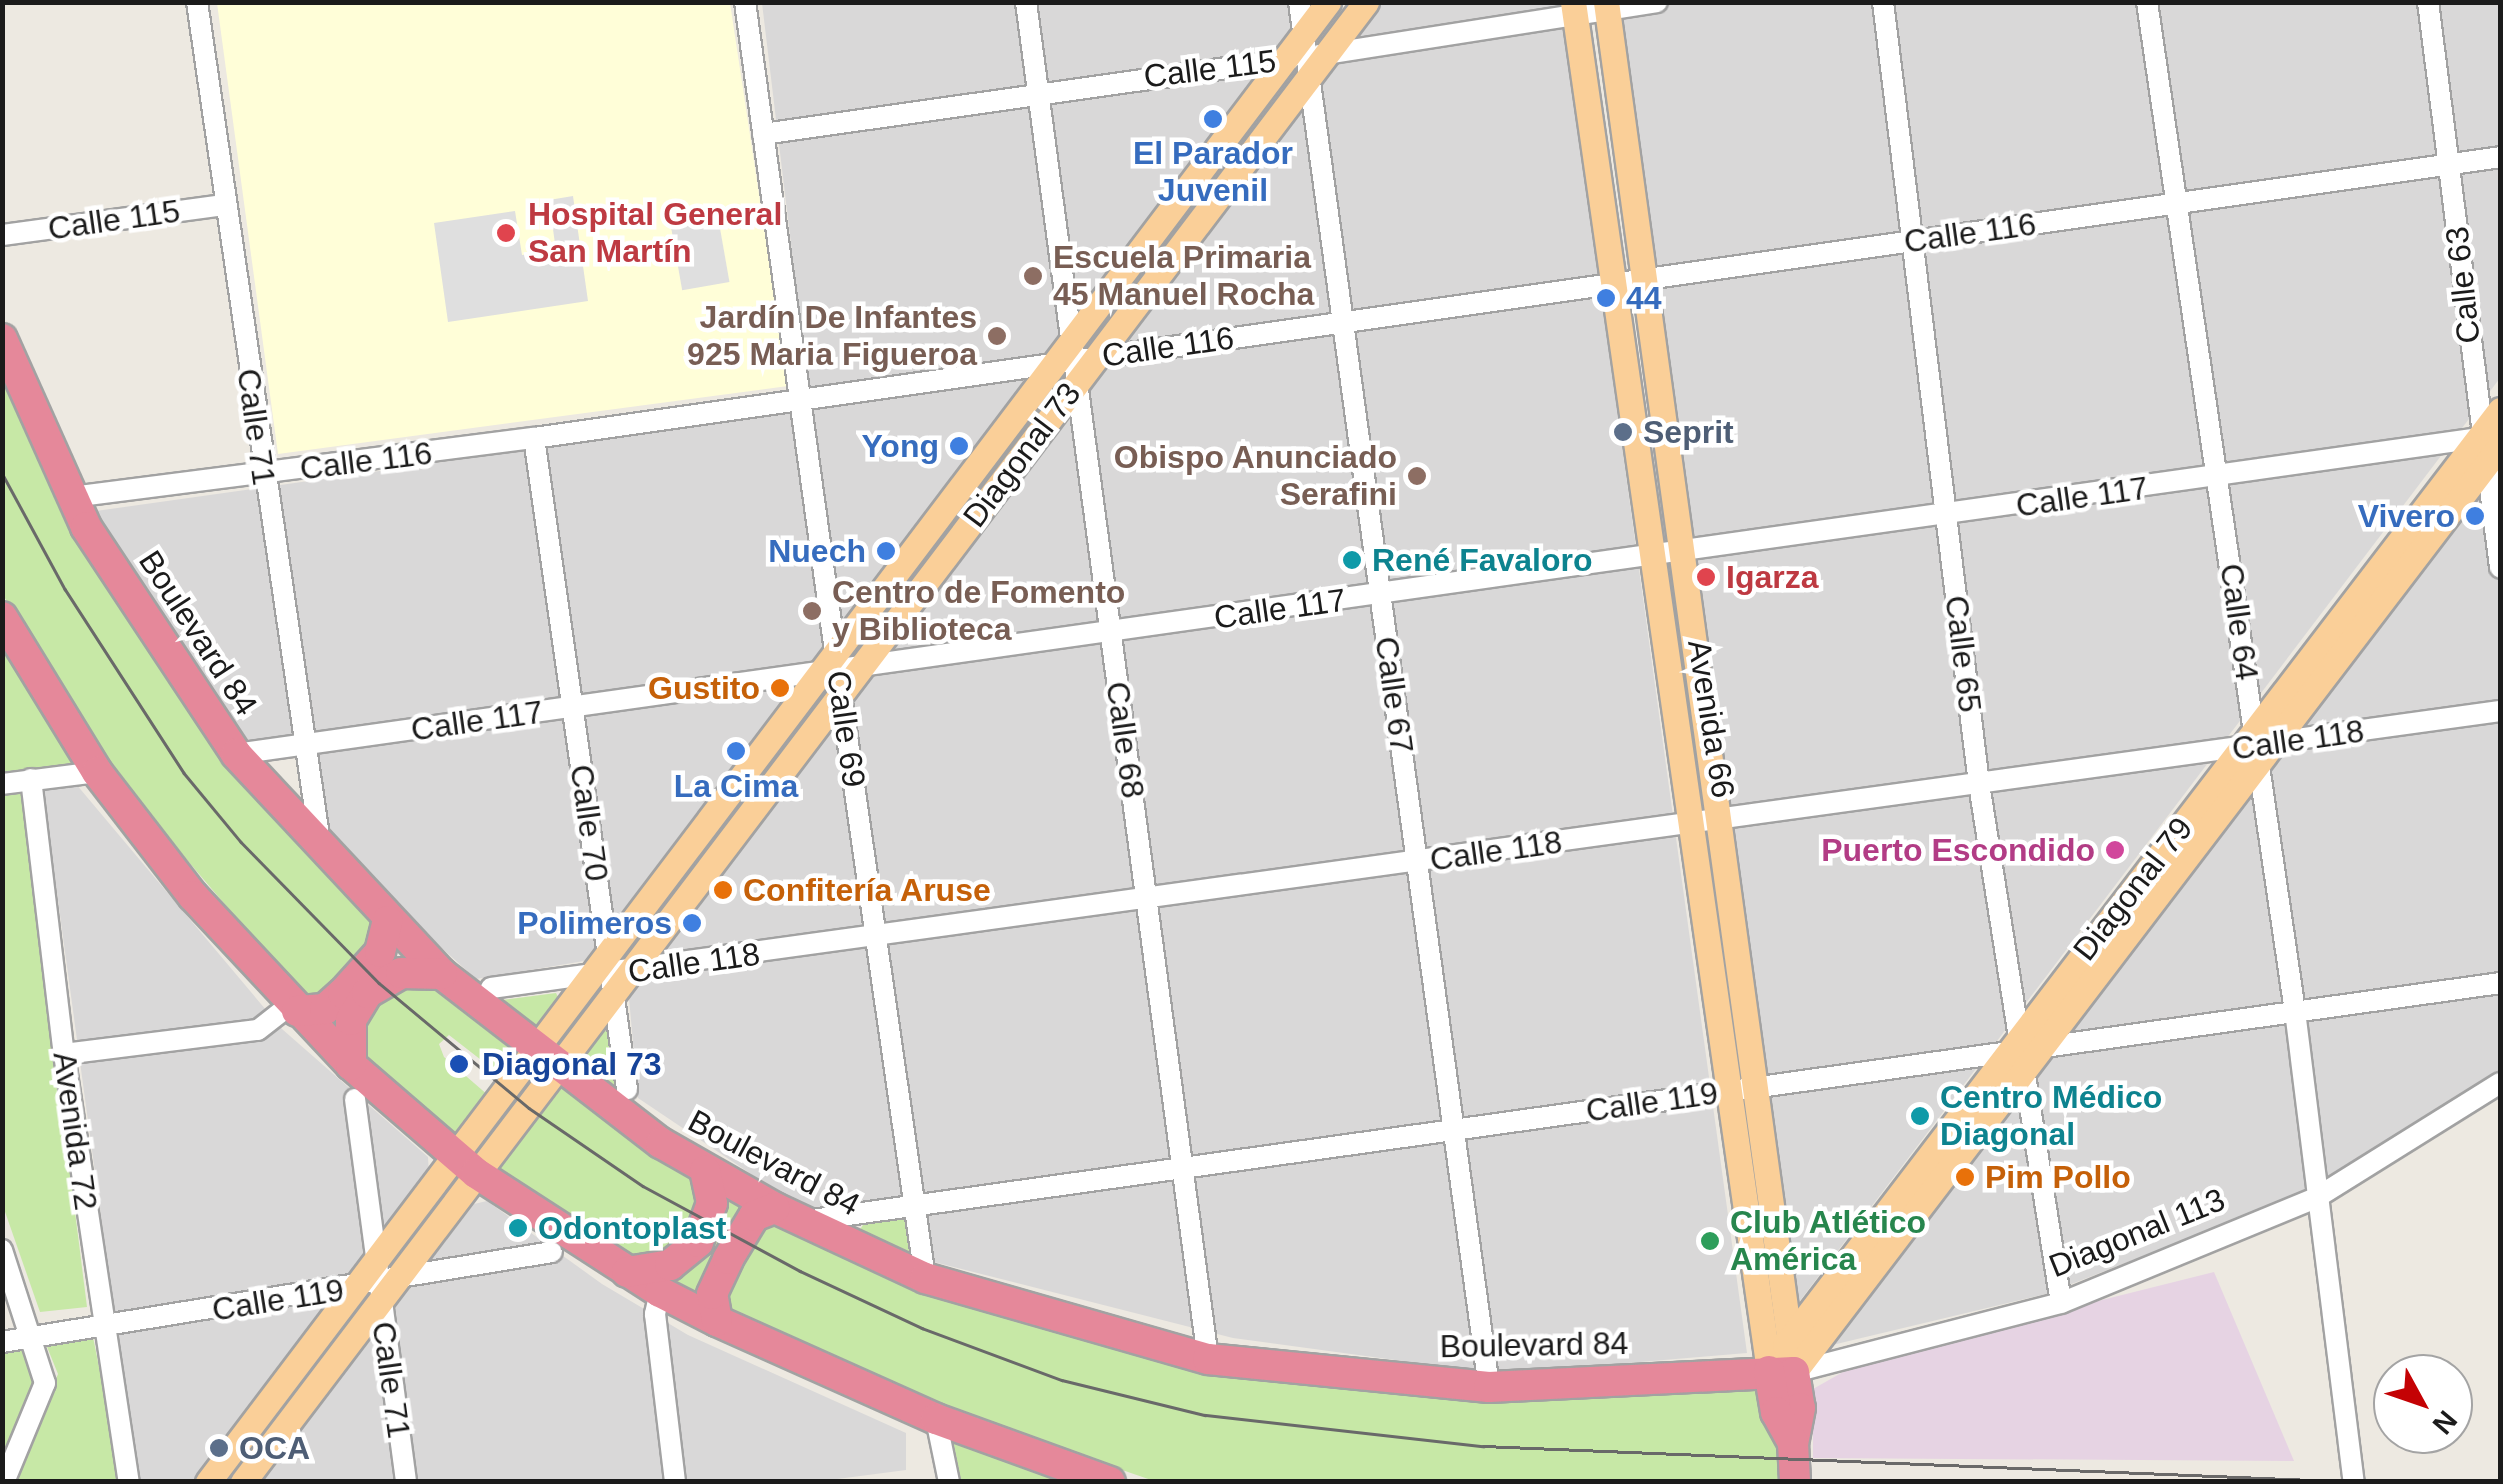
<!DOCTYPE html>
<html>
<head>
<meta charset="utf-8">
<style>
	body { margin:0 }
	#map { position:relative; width:2503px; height:1484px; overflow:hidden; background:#ede9e1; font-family:Arial,sans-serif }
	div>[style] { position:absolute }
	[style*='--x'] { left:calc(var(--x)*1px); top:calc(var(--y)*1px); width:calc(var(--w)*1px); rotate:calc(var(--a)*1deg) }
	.residential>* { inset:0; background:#d9d8d8 }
	.industrial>* { inset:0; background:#e6d3e3 }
	.education>* { inset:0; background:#fffed8 }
	.grass>* { inset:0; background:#c7e8a6 }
	.parking>* { inset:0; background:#dfdfdf; transform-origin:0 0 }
	.roads { filter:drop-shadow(2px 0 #a2a2a2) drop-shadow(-2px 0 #a2a2a2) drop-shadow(0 2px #a2a2a2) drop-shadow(0 -2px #a2a2a2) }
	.minor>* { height:20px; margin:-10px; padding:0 10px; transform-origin:10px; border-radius:10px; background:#fff }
	.major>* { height:25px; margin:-12.5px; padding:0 12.5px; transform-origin:12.5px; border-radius:12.5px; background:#facf98 }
	.highway>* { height:30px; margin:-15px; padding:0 15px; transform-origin:15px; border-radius:15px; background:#e5889a }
	.tram>* { height:2.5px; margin:-1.25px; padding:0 1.25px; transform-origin:1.25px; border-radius:1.25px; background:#696969 }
	.dots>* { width:28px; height:28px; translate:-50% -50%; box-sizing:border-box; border:5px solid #fff; border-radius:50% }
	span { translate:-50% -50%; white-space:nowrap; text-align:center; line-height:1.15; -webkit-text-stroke:9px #fff; paint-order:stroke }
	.street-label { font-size:32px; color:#1b1b1b }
	.shop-label { font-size:32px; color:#366cbe; font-weight:700 }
	.left { translate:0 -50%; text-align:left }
	.right { translate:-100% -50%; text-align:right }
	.health-label { font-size:32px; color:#be3a42; font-weight:700 }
	.education-label { font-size:32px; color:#785e54; font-weight:700 }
	.service-label { font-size:32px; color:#4e5e75; font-weight:700 }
	.culture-label { font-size:32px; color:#0d838f; font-weight:700 }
	.food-label { font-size:32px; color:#c56008; font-weight:700 }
	.hotel-label { font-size:32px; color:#b23c85; font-weight:700 }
	.transit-label { font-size:32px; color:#164399; font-weight:700 }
	.leisure-label { font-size:32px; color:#27864d; font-weight:700 }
	.frame { position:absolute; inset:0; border:5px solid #1b1b1b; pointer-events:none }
	.north { position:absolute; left:2373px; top:1354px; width:100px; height:100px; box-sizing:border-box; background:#fff; border:2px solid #a4a4a4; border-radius:50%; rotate:130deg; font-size:28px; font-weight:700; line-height:40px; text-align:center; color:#1b1b1b }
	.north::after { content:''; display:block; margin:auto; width:35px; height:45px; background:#c40204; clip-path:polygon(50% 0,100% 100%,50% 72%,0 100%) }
</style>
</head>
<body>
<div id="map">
	<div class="residential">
		<div style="clip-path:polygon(762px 3px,1312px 3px,584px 961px,476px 979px,313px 831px,296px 735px,247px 744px,96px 511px,811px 410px)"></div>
		<div style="clip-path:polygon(1383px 3px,1561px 3px,1747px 1353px,1498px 1374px,1233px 1338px,934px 1262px,920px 1197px,809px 1213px,638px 1098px,629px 998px)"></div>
		<div style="clip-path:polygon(1617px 3px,2500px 3px,2500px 378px,1799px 1302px)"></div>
		<div style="clip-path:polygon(2500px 460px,2500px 1071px,2307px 1192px,2046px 1294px,1828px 1346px)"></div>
		<div style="clip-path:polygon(76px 784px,282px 1029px,428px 1157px,429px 1175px,197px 1481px,137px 1481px,43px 790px)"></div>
		<div style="clip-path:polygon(487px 1201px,602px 1284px,688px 1335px,906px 1433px,906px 1470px,822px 1481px,261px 1482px,474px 1204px)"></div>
	</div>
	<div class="industrial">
		<div style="clip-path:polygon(2214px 1272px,2294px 1461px,1813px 1458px,1813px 1389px,1866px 1359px)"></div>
	</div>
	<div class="education">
		<div style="clip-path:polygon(217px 3px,730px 3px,788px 386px,278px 454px)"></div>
	</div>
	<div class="grass">
		<div style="clip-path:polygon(2px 363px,76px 527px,172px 685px,228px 761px,378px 923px,378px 942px,322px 997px,302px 995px,114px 774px,3px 595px)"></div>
		<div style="clip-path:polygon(2px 629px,77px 755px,70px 764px,3px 774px)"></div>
		<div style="clip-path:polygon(22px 792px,87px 1307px,40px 1312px,3px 1206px,2px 795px)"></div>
		<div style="clip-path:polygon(397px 982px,437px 987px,519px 1057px,503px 1077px,449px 1035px,439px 1044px,444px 1057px,489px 1096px,452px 1144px,365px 1063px,364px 1009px)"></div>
		<div style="clip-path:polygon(556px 993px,562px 1005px,531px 1034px,494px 1001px)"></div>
		<div style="clip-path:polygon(610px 1030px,627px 1104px,580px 1070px,577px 1056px,593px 1034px)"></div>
		<div style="clip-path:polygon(559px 1084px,694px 1170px,704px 1195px,678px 1249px,632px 1257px,491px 1172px)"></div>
		<div style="clip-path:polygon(721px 1188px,752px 1206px,705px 1298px,664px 1277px)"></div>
		<div style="clip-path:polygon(904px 1218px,913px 1226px,918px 1262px,857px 1234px,863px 1225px)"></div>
		<div style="clip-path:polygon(761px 1219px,1209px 1369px,1759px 1385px,1782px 1447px,1785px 1481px,1154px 1481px,920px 1400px,724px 1311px,735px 1251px)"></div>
		<div style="clip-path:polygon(92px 1332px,122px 1481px,14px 1482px,58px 1374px,43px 1337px)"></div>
		<div style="clip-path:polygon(23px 1343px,37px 1382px,3px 1467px,3px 1345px)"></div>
		<div style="clip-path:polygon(952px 1435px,1092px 1481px,961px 1481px)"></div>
	</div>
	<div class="parking">
		<div style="clip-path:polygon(573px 196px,588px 301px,448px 322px,434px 223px,515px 211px,522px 255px,556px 251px,549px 200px)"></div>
		<div style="left:718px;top:217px;width:66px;height:48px;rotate:80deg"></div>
	</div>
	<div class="roads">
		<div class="minor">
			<div style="--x:197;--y:2;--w:850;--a:81.68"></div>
			<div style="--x:745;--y:2;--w:663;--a:82.11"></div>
			<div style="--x:1026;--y:2;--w:1369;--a:82.36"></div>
			<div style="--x:1299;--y:2;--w:1398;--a:82.19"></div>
			<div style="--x:1883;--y:2;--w:788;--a:83"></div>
			<div style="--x:1979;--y:784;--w:525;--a:81.02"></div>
			<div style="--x:2147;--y:2;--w:1020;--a:81.66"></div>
			<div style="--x:2295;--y:1011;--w:475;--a:82.9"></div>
			<div style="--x:2428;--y:2;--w:570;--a:82.74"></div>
			<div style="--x:1319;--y:55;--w:342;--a:-8.9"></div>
			<div style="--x:763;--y:134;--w:532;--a:-8.1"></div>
			<div style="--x:2;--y:235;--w:225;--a:-7.7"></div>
			<div style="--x:534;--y:438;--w:658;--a:81.87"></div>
			<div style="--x:72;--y:497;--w:466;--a:-7.3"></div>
			<div style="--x:534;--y:438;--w:1986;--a:-8.13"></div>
			<div style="--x:840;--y:688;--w:596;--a:81.8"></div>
			<div style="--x:236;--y:754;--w:2273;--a:-8.02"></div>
			<div style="--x:31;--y:779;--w:277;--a:83.2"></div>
			<div style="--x:64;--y:1054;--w:433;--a:81.4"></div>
			<div style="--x:2;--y:784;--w:96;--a:-7.2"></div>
			<div style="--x:491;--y:988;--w:2028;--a:-7.85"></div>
			<div style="--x:64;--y:1054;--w:195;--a:-7.1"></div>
			<div style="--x:258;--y:1030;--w:42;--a:-38.2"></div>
			<div style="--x:355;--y:1099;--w:386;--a:82.4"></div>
			<div style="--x:805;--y:1221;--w:1712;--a:-7.99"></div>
			<div style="--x:2;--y:1250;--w:140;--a:72.1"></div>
			<div style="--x:45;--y:1383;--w:107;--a:112.5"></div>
			<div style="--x:660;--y:1292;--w:23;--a:103"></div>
			<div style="--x:655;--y:1314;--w:169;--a:83.2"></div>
			<div style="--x:2;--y:1342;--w:557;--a:-9.29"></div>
			<div style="--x:1794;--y:1372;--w:276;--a:-14.5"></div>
			<div style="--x:2061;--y:1303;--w:276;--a:-22.4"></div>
			<div style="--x:2316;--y:1198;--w:217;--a:-32"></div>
			<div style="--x:936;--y:1419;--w:64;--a:78.3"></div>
		</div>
		<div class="major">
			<div style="--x:1573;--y:2;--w:1383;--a:81.85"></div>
			<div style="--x:1606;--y:2;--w:1383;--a:82.19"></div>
			<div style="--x:1785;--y:1345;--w:1177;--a:-52.59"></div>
			<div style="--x:1794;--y:1372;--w:1164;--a:-52.68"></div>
			<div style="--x:208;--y:1482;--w:1856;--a:-52.88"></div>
			<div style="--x:243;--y:1482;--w:1858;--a:-52.81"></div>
		</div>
		<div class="highway">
			<div style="--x:2;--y:339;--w:206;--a:65.9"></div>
			<div style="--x:86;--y:527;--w:272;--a:56.5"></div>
			<div style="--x:236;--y:754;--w:301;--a:46.9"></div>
			<div style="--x:442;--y:974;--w:277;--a:37.7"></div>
			<div style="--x:661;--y:1143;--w:131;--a:29.7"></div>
			<div style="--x:775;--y:1208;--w:166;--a:25"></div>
			<div style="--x:925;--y:1278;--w:294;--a:16"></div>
			<div style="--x:1208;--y:1359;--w:282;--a:5.7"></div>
			<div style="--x:1489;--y:1387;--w:305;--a:-2.8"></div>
			<div style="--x:1794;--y:1372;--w:36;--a:81"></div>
			<div style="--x:1800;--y:1408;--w:36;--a:101"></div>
			<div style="--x:1793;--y:1443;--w:39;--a:87"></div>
			<div style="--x:2;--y:617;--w:182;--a:58.5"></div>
			<div style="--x:97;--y:772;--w:157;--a:52.3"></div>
			<div style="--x:193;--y:896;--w:231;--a:46.9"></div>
			<div style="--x:351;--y:1065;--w:165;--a:40.8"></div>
			<div style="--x:476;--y:1173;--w:219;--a:32.9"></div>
			<div style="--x:660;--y:1292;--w:64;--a:27"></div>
			<div style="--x:717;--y:1321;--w:240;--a:24.1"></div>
			<div style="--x:936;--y:1419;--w:185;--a:19.9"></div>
			<div style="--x:297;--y:1011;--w:28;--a:-4"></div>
			<div style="--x:325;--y:1009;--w:24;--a:-42"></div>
			<div style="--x:343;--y:993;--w:55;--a:-47.9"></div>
			<div style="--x:380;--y:952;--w:32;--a:-76"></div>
			<div style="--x:351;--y:1065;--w:45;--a:-90"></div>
			<div style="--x:351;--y:1020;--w:31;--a:-59"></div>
			<div style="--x:367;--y:993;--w:39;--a:-30"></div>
			<div style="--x:401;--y:973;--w:41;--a:1.4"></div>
			<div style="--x:627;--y:1272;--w:44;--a:-9.2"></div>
			<div style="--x:670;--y:1265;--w:36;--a:-39"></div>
			<div style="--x:698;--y:1242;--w:41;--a:-70.3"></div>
			<div style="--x:712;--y:1203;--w:33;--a:-102"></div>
			<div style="--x:717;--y:1321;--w:27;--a:-100"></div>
			<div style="--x:712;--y:1294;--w:38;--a:-65"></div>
			<div style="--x:728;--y:1259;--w:50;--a:-58.8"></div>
			<div style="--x:754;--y:1216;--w:22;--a:-21"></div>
			<div style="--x:1769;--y:1371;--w:42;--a:80.3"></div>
			<div style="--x:1776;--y:1412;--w:35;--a:61"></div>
		</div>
	</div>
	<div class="tram">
		<div style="--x:2;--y:473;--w:132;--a:61.5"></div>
		<div style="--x:65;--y:589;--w:219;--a:57.1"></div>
		<div style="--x:184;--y:773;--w:89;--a:50.4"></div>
		<div style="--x:241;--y:842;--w:197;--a:45.6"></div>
		<div style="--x:379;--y:983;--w:195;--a:39.8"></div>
		<div style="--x:529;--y:1108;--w:138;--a:34.4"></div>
		<div style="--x:643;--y:1186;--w:179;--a:28.4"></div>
		<div style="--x:800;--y:1271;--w:135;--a:25"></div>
		<div style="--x:922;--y:1328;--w:149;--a:20.4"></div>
		<div style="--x:1062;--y:1380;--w:147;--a:13.8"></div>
		<div style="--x:1205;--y:1415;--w:280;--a:6.4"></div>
		<div style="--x:1483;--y:1446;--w:877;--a:2.35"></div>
	</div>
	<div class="dots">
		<div style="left:1213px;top:119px;background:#3f7fe0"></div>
		<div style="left:506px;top:233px;background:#e0444e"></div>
		<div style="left:1033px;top:276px;background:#8d6e63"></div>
		<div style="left:1606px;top:298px;background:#3f7fe0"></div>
		<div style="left:997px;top:336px;background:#8d6e63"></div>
		<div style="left:1623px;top:432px;background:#5c6f8a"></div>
		<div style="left:959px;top:446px;background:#3f7fe0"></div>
		<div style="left:1417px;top:476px;background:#8d6e63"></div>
		<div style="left:2475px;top:516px;background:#3f7fe0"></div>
		<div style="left:886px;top:551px;background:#3f7fe0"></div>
		<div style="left:1352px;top:560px;background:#0f9aa8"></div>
		<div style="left:1706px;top:577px;background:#e0444e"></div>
		<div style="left:812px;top:611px;background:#8d6e63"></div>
		<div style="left:780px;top:688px;background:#e8710a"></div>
		<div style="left:736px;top:751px;background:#3f7fe0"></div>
		<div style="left:2115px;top:850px;background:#d1479c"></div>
		<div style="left:723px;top:890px;background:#e8710a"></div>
		<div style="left:692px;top:923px;background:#3f7fe0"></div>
		<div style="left:459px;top:1064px;background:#1a4fb4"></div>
		<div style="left:1920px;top:1116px;background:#0f9aa8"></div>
		<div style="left:1965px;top:1177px;background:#e8710a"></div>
		<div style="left:518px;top:1228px;background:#0f9aa8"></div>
		<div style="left:1710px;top:1241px;background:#2e9e5b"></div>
		<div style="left:219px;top:1448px;background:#5c6f8a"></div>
	</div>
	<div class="street-label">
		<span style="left:1210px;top:69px;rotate:-7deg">Calle 115</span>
		<span style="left:114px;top:220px;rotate:-8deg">Calle 115</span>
		<span style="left:1970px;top:233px;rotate:-8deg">Calle 116</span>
		<span style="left:2463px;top:285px;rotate:-96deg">Calle 63</span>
		<span style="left:1168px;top:347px;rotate:-8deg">Calle 116</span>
		<span style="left:256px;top:427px;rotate:82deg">Calle 71</span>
		<span style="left:1022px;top:455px;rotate:-53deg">Diagonal 73</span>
		<span style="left:366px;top:461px;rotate:-7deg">Calle 116</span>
		<span style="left:2082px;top:497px;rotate:-8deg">Calle 117</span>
		<span style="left:1280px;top:609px;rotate:-8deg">Calle 117</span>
		<span style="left:2239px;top:622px;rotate:82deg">Calle 64</span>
		<span style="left:198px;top:633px;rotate:57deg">Boulevard 84</span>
		<span style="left:1963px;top:654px;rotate:83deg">Calle 65</span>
		<span style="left:1394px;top:695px;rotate:82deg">Calle 67</span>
		<span style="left:1711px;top:719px;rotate:81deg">Avenida 66</span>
		<span style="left:477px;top:721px;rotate:-8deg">Calle 117</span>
		<span style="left:846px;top:729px;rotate:82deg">Calle 69</span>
		<span style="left:1125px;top:740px;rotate:82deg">Calle 68</span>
		<span style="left:2298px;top:740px;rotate:-8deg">Calle 118</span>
		<span style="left:589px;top:823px;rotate:82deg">Calle 70</span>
		<span style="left:1496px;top:851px;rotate:-8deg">Calle 118</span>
		<span style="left:2133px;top:889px;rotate:-52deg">Diagonal 79</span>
		<span style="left:694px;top:963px;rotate:-8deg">Calle 118</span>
		<span style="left:1652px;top:1102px;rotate:-8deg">Calle 119</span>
		<span style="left:75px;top:1131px;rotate:82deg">Avenida 72</span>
		<span style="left:774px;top:1163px;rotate:28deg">Boulevard 84</span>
		<span style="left:2137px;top:1233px;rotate:-22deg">Diagonal 113</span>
		<span style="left:278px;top:1300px;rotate:-9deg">Calle 119</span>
		<span style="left:1534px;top:1345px;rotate:-1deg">Boulevard 84</span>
		<span style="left:391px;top:1380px;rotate:82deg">Calle 71</span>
	</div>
	<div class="shop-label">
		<span style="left:1213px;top:172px">El Parador<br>Juvenil</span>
		<span class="left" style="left:1626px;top:298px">44</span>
		<span class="right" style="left:939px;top:446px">Yong</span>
		<span class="right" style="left:2455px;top:516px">Vivero</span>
		<span class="right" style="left:866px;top:551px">Nuech</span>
		<span style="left:736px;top:786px">La Cima</span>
		<span class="right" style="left:672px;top:923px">Polimeros</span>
	</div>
	<div class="health-label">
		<span class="left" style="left:528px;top:233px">Hospital General<br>San Martín</span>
		<span class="left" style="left:1726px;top:577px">Igarza</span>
	</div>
	<div class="education-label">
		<span class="left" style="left:1053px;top:276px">Escuela Primaria<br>45 Manuel Rocha</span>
		<span class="right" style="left:977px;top:336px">Jardín De Infantes<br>925 Maria Figueroa</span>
		<span class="right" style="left:1397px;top:476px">Obispo Anunciado<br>Serafini</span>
		<span class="left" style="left:832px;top:611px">Centro de Fomento<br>y Biblioteca</span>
	</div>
	<div class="service-label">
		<span class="left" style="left:1643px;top:432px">Seprit</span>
		<span class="left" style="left:239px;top:1448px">OCA</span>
	</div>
	<div class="culture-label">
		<span class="left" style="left:1372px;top:560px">René Favaloro</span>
		<span class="left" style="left:1940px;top:1116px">Centro Médico<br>Diagonal</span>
		<span class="left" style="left:538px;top:1228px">Odontoplast</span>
	</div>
	<div class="food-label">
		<span class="right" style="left:760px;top:688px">Gustito</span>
		<span class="left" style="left:743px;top:890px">Confitería Aruse</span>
		<span class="left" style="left:1985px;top:1177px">Pim Pollo</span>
	</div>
	<div class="hotel-label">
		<span class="right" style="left:2095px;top:850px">Puerto Escondido</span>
	</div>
	<div class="transit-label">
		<span class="left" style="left:482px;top:1064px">Diagonal 73</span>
	</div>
	<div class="leisure-label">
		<span class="left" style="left:1730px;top:1241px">Club Atlético<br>América</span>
	</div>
	<div class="frame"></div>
	<div class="north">N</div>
</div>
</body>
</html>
